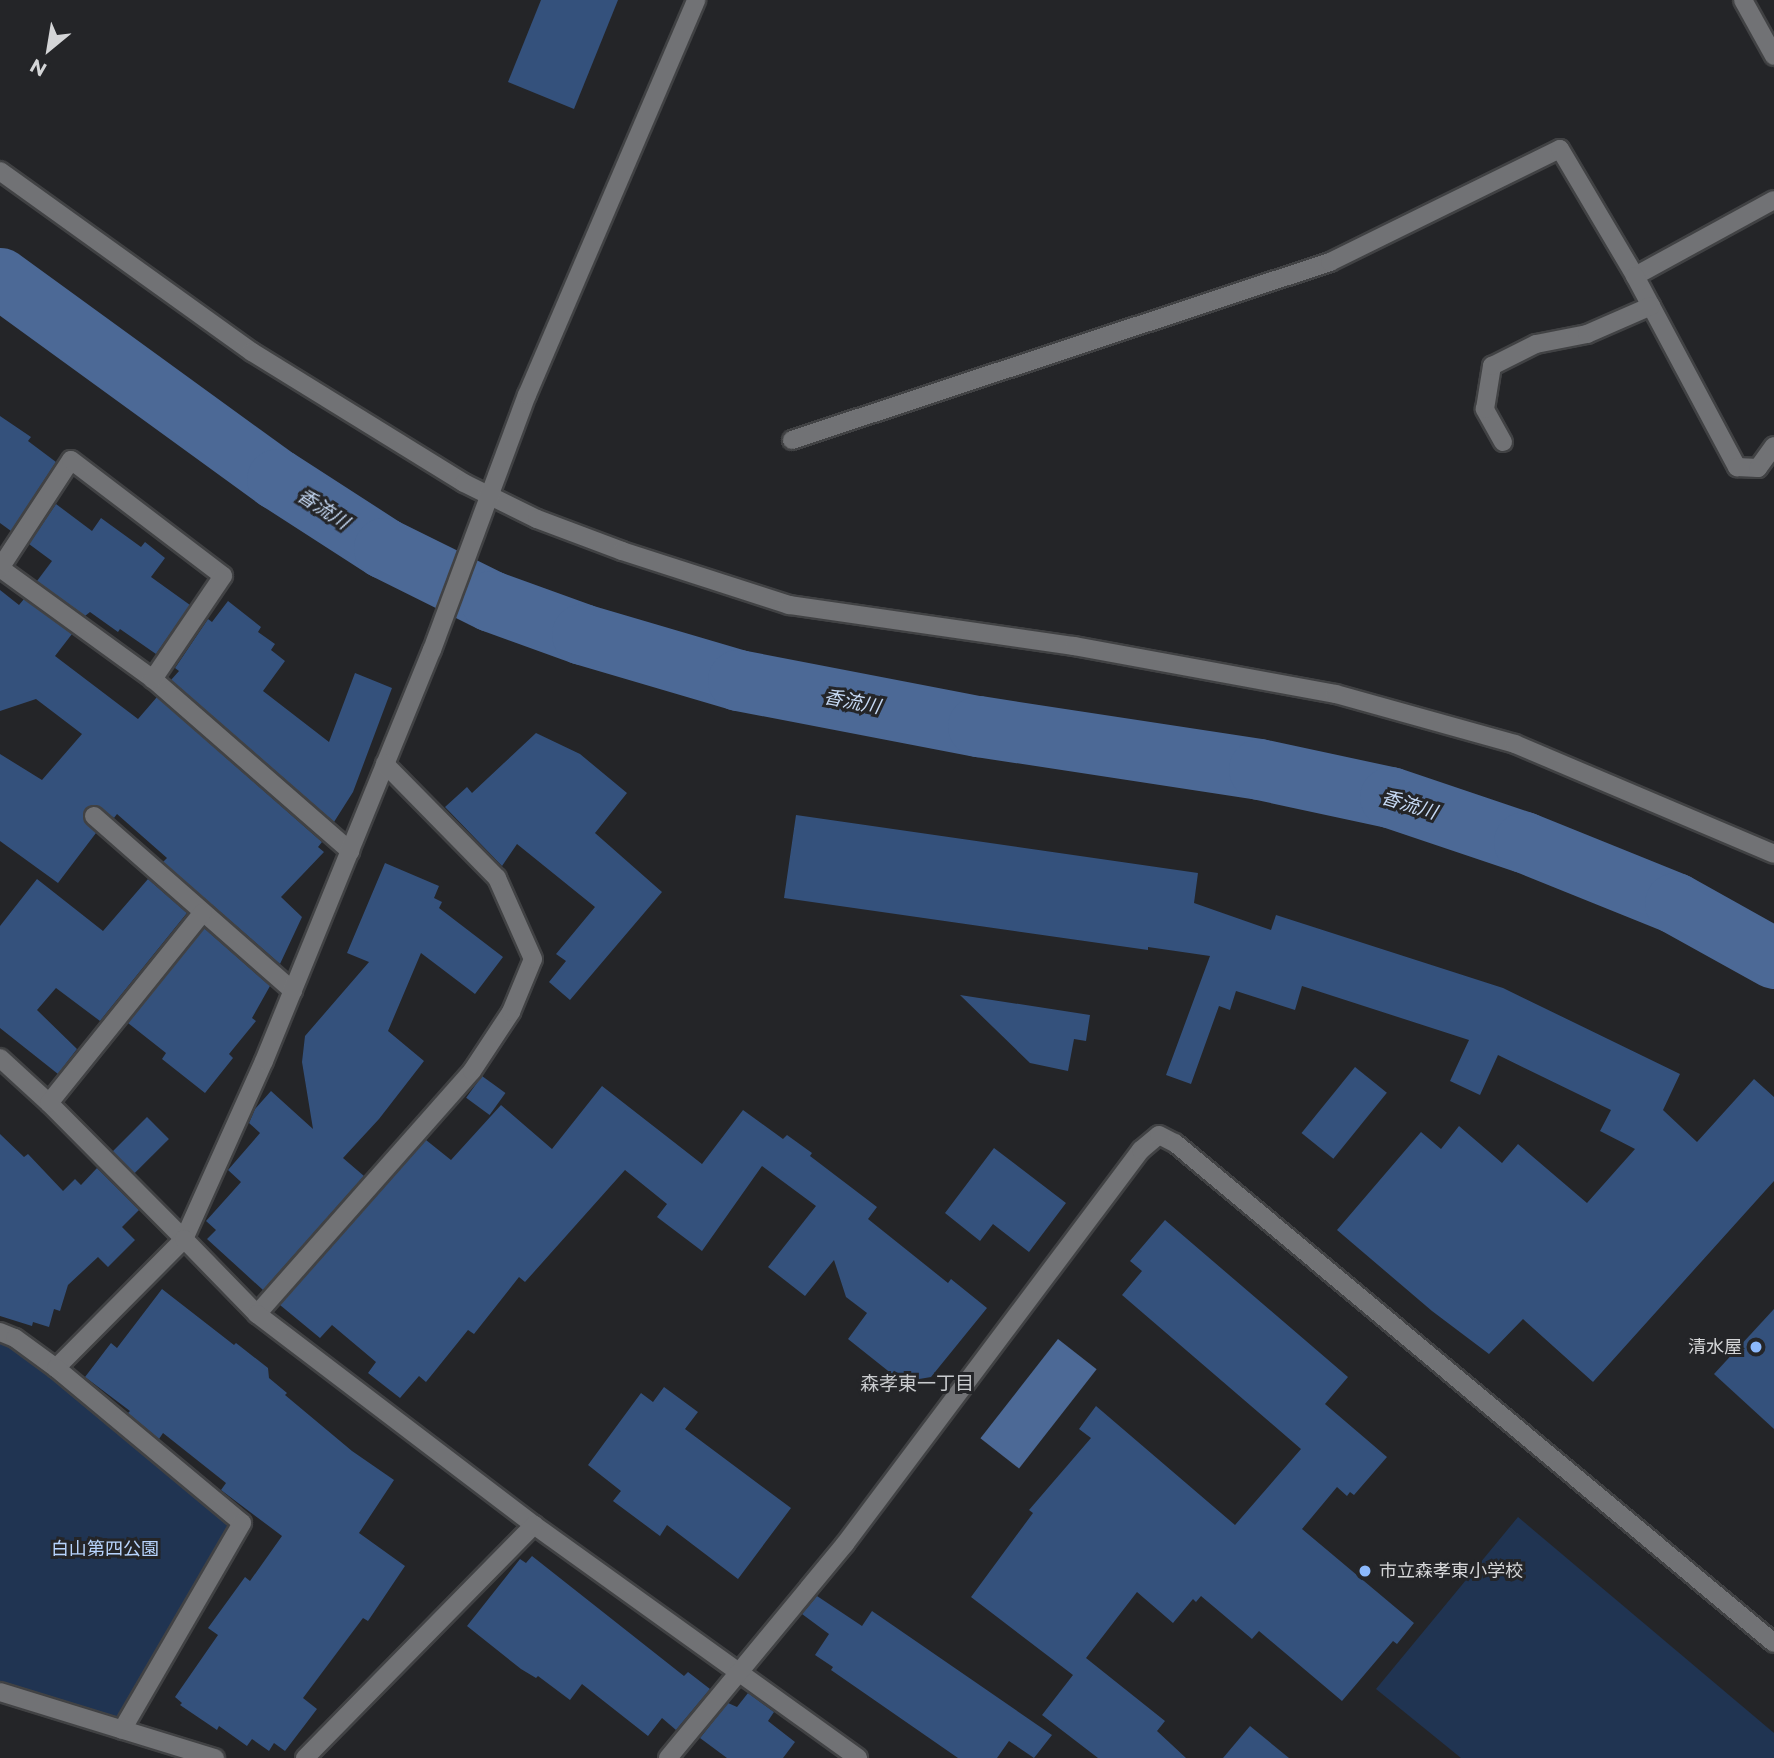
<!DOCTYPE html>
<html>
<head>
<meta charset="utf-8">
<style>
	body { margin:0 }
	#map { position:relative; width:1774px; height:1758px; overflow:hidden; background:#242528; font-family:Montserrat,"Noto Sans JP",sans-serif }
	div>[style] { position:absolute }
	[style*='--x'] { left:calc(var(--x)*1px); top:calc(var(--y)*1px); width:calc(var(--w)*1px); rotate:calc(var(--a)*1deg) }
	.green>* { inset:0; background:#203452 }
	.water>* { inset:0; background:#4c6996; transform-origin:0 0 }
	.river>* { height:61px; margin:-30.5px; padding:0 30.5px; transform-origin:30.5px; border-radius:30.5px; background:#4c6996 }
	.building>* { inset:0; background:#34517c; transform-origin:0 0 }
	.roads { filter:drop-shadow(2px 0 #414244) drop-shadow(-2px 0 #414244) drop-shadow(0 2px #414244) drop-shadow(0 -2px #414244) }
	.minor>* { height:18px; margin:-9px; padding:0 9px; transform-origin:9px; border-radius:9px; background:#717275 }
	.dots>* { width:19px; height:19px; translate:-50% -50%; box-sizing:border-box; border:4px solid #242528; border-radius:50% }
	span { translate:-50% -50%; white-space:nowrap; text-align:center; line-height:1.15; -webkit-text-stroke:6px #242528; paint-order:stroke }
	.poi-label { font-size:18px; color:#d4d5d7 }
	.right { translate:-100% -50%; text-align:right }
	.left { translate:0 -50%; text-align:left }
	.park-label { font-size:18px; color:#b8d4fd }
	.water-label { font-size:19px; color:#c6d9f4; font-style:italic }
	.neighbourhood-label { font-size:19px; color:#c8cacd }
	.north { position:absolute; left:14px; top:14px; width:70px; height:70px; -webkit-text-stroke:5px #242528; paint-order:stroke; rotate:210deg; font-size:19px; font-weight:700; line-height:28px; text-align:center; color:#d4d5d7 }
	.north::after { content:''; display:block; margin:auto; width:24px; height:32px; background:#d4d5d7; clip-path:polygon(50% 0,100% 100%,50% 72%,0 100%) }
</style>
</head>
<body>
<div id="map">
	<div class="green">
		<div style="clip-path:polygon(0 1341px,56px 1369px,242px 1523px,123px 1728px,0 1690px)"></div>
		<div style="clip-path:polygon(1518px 1517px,1774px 1733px,1774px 1758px,1461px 1758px,1376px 1689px)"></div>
	</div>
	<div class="water">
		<div style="left:1058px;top:1339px;width:49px;height:126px;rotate:38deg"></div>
	</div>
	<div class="river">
		<div style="--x:0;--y:278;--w:342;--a:36"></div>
		<div style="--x:277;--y:479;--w:127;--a:32.8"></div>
		<div style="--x:384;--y:548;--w:119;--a:26.4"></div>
		<div style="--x:491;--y:601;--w:97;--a:19.9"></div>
		<div style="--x:582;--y:634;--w:163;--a:16.4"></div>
		<div style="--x:738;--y:680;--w:244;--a:10.9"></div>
		<div style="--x:978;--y:726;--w:284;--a:8.7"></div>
		<div style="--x:1259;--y:769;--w:134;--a:12.1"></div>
		<div style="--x:1390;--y:797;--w:141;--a:18.6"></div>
		<div style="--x:1524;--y:842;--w:163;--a:22"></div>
		<div style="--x:1675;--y:903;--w:113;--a:29.1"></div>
	</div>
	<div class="building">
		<div style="clip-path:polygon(541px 0,618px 0,574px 109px,508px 82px)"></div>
		<div style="clip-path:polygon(0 416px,31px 437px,28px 441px,56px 462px,11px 531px,0 523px)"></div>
		<div style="clip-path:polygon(56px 504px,92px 531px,101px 518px,141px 547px,145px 542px,165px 558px,151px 577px,190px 605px,156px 654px,120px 629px,118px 632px,90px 612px,85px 616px,37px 581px,52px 561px,29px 544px)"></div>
		<div style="clip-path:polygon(0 590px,19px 605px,24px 599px,72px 634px,55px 656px,138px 719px,157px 697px,322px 842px,318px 847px,324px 852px,281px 897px,302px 917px,280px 964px,163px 862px,167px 858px,117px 814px,114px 818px,96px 805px,85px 809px,84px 820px,96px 833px,58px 883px,0 841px,0 754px,42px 780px,82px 734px,36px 699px,0 711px)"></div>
		<div style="clip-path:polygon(228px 601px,261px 627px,258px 632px,275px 644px,271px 650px,285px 661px,263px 691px,329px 742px,355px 673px,392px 688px,353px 792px,334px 822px,171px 680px,179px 671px,175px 668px,208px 619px,212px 622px)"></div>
		<div style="clip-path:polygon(536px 733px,580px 754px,627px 793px,595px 833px,662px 892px,570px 1000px,549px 982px,566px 961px,556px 954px,595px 907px,517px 844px,502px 866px,445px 807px,467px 787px,472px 793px)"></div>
		<div style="clip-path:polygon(796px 815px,1198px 873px,1194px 903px,1271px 930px,1276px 915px,1503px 988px,1680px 1074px,1663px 1110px,1697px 1142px,1754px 1079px,1774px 1097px,1774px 1181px,1593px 1382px,1523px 1319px,1489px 1354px,1432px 1311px,1337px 1230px,1421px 1132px,1441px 1149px,1459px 1126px,1502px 1163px,1518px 1144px,1587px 1203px,1635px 1149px,1600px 1131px,1611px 1110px,1498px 1055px,1480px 1095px,1450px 1081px,1469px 1040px,1302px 986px,1295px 1010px,1236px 991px,1230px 1010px,1219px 1006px,1191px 1084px,1166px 1075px,1210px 956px,1148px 947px,1148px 950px,784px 898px)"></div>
		<div style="clip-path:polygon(385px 863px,439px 886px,434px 898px,442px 902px,439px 908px,503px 957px,475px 994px,421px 953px,388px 1031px,424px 1061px,379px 1119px,343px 1158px,364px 1176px,263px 1290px,207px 1239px,216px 1230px,206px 1221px,241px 1182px,228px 1170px,260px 1133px,249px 1123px,255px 1109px,271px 1091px,313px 1129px,302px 1062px,305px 1036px,369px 962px,347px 953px)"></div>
		<div style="clip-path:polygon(37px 879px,103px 931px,148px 879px,187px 913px,100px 1021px,56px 988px,37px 1010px,77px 1049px,58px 1074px,0 1028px,0 926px)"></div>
		<div style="clip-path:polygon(204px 928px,270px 986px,252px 1018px,256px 1021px,229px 1054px,233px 1058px,205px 1093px,162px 1059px,166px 1053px,128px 1023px)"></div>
		<div style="clip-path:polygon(960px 995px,1090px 1015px,1086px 1041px,1074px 1039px,1068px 1071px,1030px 1063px)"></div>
		<div style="left:1355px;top:1067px;width:41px;height:85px;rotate:39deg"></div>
		<div style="left:482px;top:1076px;width:29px;height:27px;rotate:36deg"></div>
		<div style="clip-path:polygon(602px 1086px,702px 1164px,743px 1110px,783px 1139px,787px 1135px,812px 1153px,810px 1156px,877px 1207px,868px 1219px,948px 1283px,951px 1279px,987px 1308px,931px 1377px,902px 1382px,848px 1339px,867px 1313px,846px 1297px,834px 1260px,805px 1296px,768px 1267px,816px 1206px,762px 1166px,702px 1251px,657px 1217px,667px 1204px,625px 1170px,525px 1282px,519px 1277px,474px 1334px,468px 1330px,426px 1382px,419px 1376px,400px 1398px,368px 1373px,376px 1362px,332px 1325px,320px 1338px,280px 1305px,426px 1140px,451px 1160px,501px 1105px,552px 1149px)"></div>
		<div style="left:147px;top:1117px;width:31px;height:49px;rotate:45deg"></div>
		<div style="clip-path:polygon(0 1134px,24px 1157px,28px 1154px,63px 1191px,75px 1179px,81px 1185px,97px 1168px,139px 1210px,122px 1227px,135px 1240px,108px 1267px,98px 1257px,68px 1285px,60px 1311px,54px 1309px,49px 1327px,33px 1322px,32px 1326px,0 1316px)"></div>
		<div style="clip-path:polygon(994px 1148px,1066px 1203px,1029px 1252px,993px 1224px,980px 1241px,945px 1213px)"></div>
		<div style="clip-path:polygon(1165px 1220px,1348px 1377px,1325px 1404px,1387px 1457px,1354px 1495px,1350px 1492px,1347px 1496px,1337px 1487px,1302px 1529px,1414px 1623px,1397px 1644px,1393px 1641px,1342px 1701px,1259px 1631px,1252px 1639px,1201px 1596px,1196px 1602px,1193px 1599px,1173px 1623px,1137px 1592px,1086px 1658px,1165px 1721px,1157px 1731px,1186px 1758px,1098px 1758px,1042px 1715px,1073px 1675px,971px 1597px,1033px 1513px,1029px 1510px,1091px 1438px,1079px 1429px,1096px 1406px,1235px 1525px,1301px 1449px,1122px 1295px,1142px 1271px,1130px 1261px)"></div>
		<div style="clip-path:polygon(162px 1289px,234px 1345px,236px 1343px,268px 1368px,269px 1378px,287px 1393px,285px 1395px,352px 1451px,394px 1480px,359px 1533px,405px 1566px,368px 1621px,363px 1618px,303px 1698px,317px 1709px,285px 1751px,274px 1743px,269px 1751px,252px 1739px,247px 1746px,219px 1726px,217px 1730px,180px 1705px,182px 1703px,175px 1697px,218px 1635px,208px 1628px,245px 1577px,250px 1581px,282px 1536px,221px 1490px,226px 1483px,163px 1433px,159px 1439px,128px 1413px,130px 1411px,85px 1377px,111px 1343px,117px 1348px)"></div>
		<div style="clip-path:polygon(1774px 1309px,1774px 1429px,1714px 1374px)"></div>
		<div style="clip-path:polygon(664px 1387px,698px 1412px,685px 1429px,791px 1508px,738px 1579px,667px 1525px,660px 1536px,613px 1501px,621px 1491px,588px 1465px,641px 1393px,653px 1402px)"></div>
		<div style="clip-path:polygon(532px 1556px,684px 1676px,688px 1672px,710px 1689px,676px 1730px,662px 1718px,648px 1736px,582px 1684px,570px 1700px,538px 1676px,536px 1678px,521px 1669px,467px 1626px,520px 1559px,526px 1563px)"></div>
		<div style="clip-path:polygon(817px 1596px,862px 1626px,872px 1611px,1052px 1735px,1034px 1758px,1009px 1741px,997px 1758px,958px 1758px,831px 1670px,833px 1667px,815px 1655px,829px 1634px,802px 1614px)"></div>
		<div style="clip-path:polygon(748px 1693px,774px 1712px,768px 1721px,795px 1742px,783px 1758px,727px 1758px,700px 1738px,728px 1703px,737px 1707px)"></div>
		<div style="clip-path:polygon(1250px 1726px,1289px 1758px,1223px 1758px)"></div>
	</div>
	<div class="roads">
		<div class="minor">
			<div style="--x:1743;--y:0;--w:64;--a:61"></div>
			<div style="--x:0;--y:171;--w:310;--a:35.7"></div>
			<div style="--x:252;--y:352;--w:249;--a:31.7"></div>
			<div style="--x:464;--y:483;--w:81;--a:26.3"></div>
			<div style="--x:537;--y:519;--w:91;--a:20.6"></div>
			<div style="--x:622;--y:551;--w:176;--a:17.9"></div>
			<div style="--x:789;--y:605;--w:288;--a:8.2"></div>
			<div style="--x:1074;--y:646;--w:266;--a:10.4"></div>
			<div style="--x:1336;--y:694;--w:186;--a:15.6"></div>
			<div style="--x:1515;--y:744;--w:281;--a:23"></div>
			<div style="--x:1635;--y:276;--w:158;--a:-28.7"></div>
			<div style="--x:792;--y:440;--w:567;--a:-18.31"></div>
			<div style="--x:1330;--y:262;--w:256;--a:-26.2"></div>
			<div style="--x:1560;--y:149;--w:147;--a:59.4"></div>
			<div style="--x:1635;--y:276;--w:217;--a:61.9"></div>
			<div style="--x:1737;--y:467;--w:21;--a:3"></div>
			<div style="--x:1758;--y:468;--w:27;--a:-54"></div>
			<div style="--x:1503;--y:442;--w:38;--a:-119"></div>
			<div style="--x:1485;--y:409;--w:44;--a:-80.8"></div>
			<div style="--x:1492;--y:366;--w:49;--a:-26.6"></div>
			<div style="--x:1536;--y:344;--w:52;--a:-11.1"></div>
			<div style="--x:1587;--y:334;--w:70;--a:-23.6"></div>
			<div style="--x:0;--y:568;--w:189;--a:36"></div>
			<div style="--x:153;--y:679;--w:262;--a:41.1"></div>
			<div style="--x:0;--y:568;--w:129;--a:-56.7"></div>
			<div style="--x:71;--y:460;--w:191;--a:37.3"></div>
			<div style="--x:223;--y:576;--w:125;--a:124.2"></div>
			<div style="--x:94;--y:816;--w:265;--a:41.3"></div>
			<div style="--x:0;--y:1058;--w:67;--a:42.6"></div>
			<div style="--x:49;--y:1103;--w:192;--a:45.2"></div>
			<div style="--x:184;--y:1239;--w:195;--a:-65.8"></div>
			<div style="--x:264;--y:1061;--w:444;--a:-67.8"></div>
			<div style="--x:432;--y:650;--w:272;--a:-69.6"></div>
			<div style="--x:527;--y:395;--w:430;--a:-66.8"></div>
			<div style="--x:49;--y:1103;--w:245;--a:-51.1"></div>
			<div style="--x:257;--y:1314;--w:324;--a:-48.5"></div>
			<div style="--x:472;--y:1071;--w:71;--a:-56.5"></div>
			<div style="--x:511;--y:1012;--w:57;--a:-67.5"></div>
			<div style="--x:533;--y:959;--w:89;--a:-114"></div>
			<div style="--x:497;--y:878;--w:160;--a:-134.5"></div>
			<div style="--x:0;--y:1332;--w:16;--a:22"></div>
			<div style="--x:15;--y:1338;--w:51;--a:36.2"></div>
			<div style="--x:56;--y:1368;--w:182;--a:-45.2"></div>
			<div style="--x:184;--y:1239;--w:105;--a:45.8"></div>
			<div style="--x:257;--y:1314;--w:348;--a:37.3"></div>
			<div style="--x:534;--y:1525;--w:399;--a:35.7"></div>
			<div style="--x:56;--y:1368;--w:242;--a:39.8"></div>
			<div style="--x:242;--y:1523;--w:239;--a:120.1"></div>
			<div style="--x:0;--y:1692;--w:225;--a:17.1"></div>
			<div style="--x:305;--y:1758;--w:327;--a:-45.5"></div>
			<div style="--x:668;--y:1758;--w:278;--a:-50.4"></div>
			<div style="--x:845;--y:1544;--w:493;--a:-53.1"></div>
			<div style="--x:1141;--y:1150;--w:23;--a:-40"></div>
			<div style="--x:1159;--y:1135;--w:18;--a:27"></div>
			<div style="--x:1175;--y:1143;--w:780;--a:39.85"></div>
		</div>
	</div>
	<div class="dots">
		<div style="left:1756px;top:1347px;background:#8cb9fc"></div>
		<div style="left:1365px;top:1571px;background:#8cb9fc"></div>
	</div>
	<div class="poi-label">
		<span class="right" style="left:1742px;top:1347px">清水屋</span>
		<span class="left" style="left:1379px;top:1571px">市立森孝東小学校</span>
	</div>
	<div class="park-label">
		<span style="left:105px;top:1549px">白山第四公園</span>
	</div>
	<div class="water-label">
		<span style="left:323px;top:509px;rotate:33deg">香流川</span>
		<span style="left:852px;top:702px;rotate:11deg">香流川</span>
		<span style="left:1409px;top:805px;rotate:17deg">香流川</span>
	</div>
	<div class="neighbourhood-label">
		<span style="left:917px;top:1384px">森孝東一丁目</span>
	</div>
	<div class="north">N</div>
</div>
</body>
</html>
